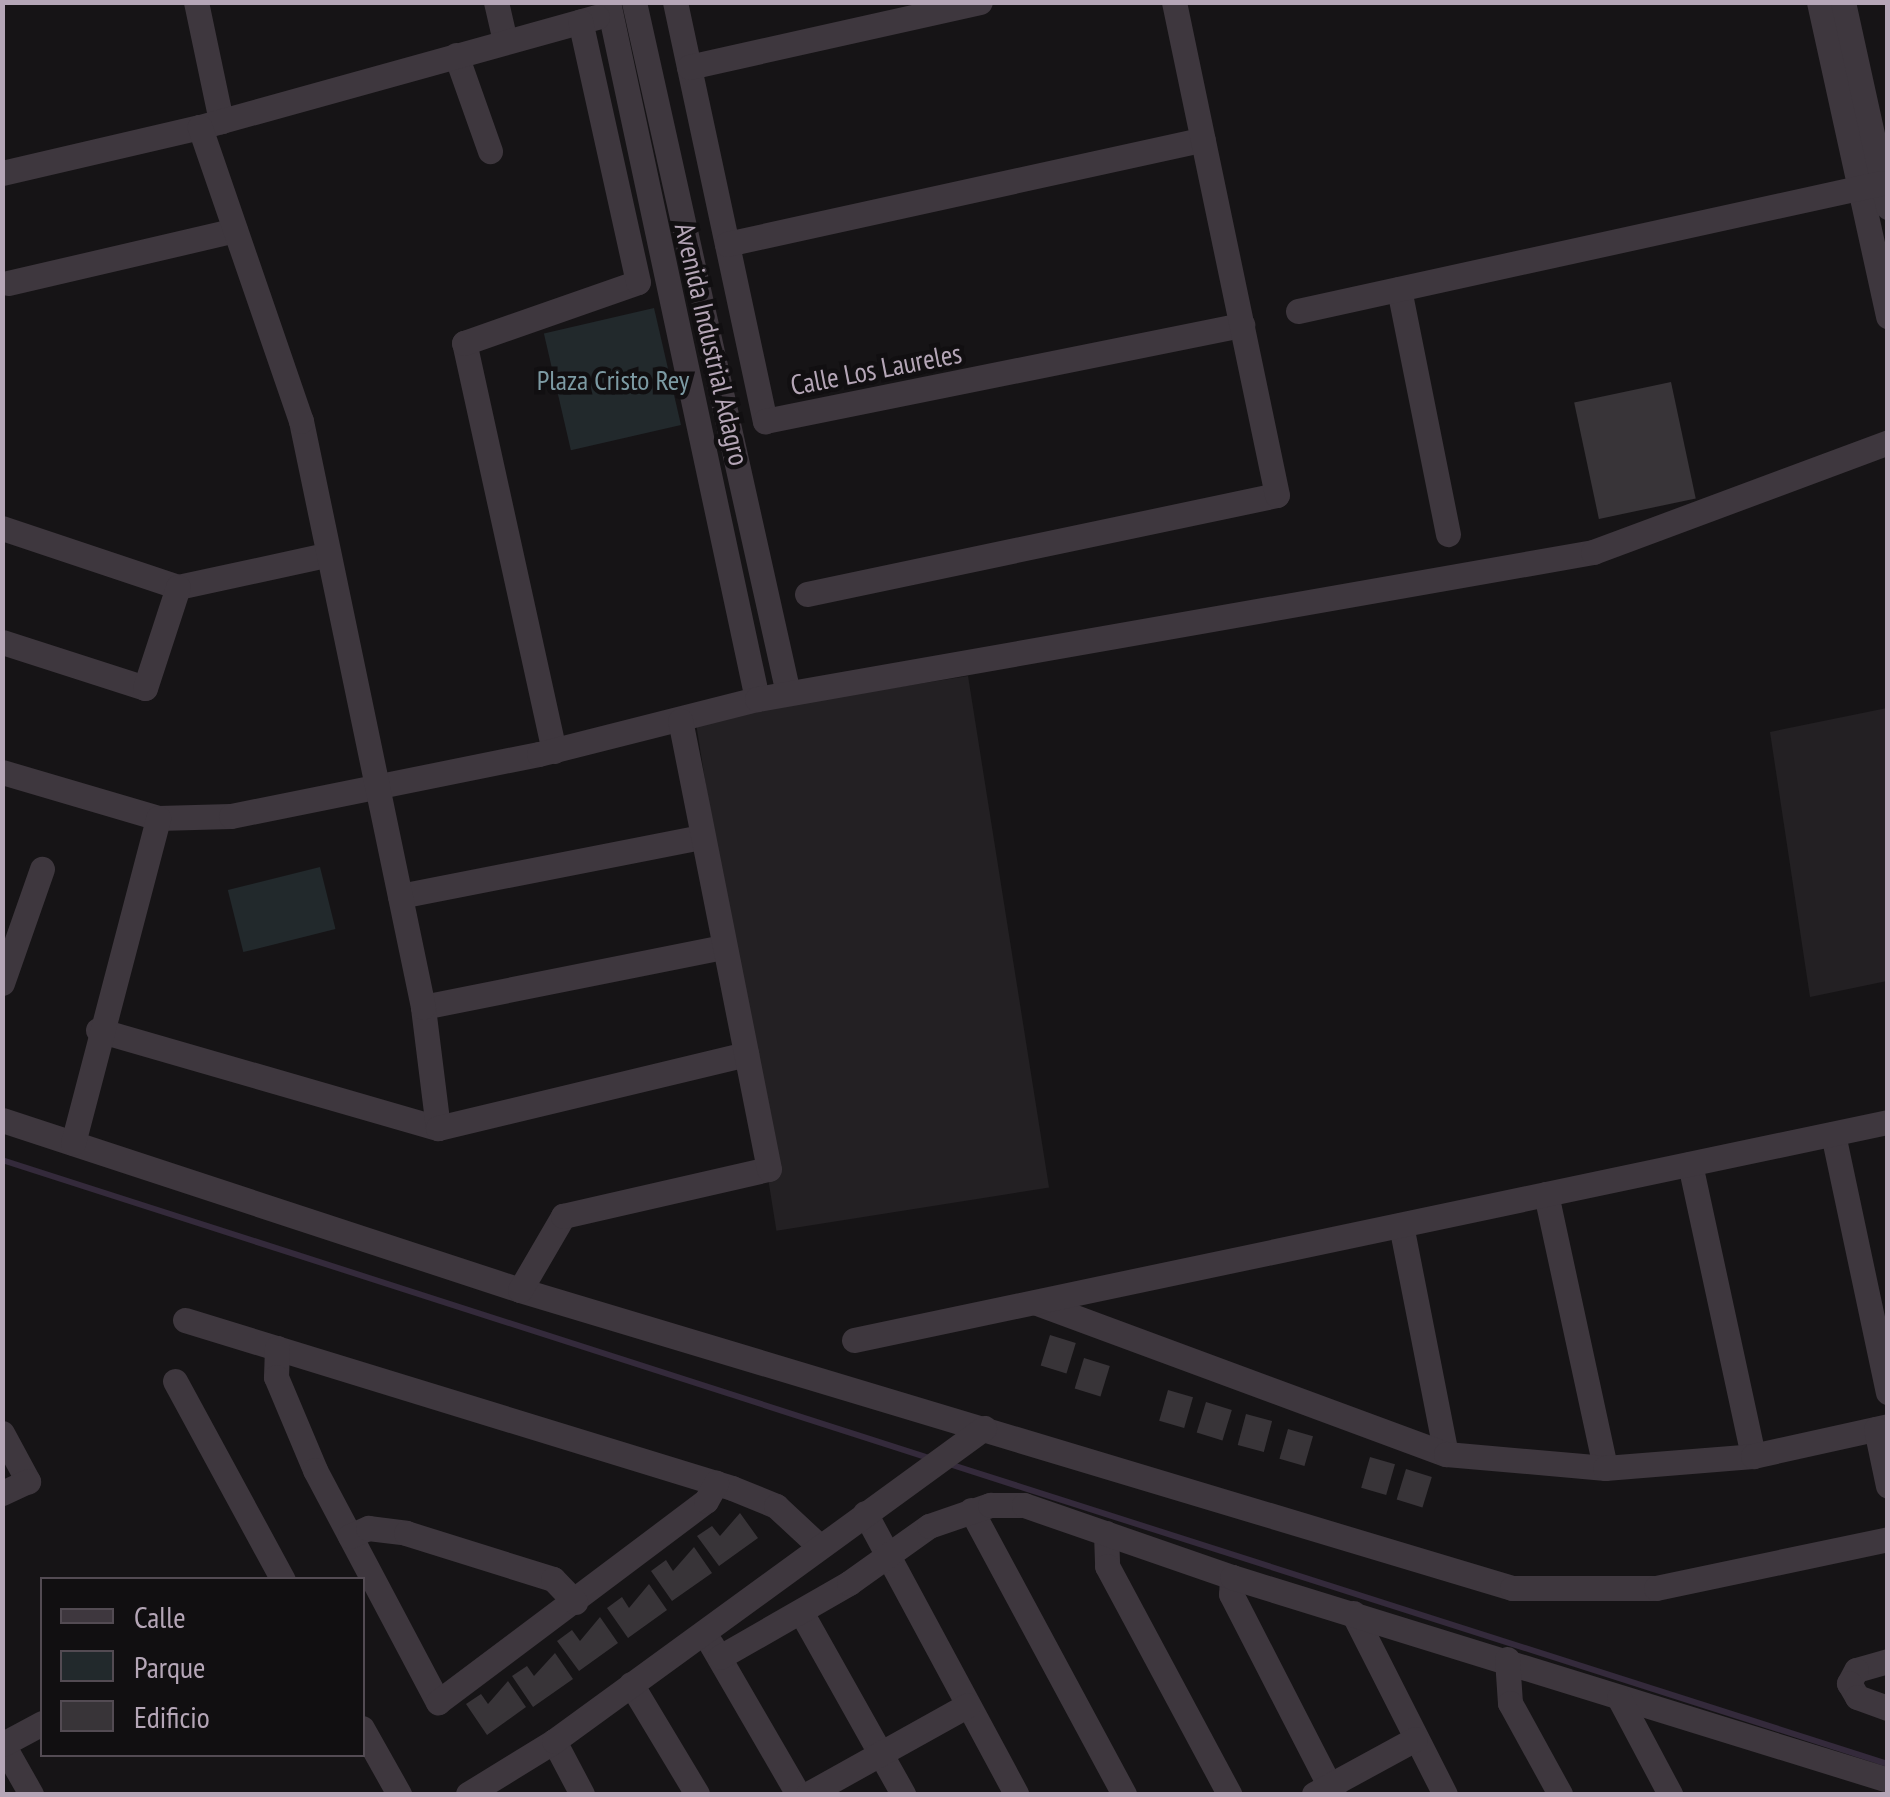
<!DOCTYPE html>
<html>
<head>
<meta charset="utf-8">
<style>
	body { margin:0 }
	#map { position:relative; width:1890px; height:1797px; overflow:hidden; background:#161416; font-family:"PT Sans Narrow",sans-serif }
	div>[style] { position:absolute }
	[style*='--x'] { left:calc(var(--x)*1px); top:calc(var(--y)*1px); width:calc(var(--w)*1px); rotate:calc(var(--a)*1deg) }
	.built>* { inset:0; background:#232023; transform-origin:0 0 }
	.green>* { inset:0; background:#22292c; transform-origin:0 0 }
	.stream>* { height:6px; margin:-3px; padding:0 3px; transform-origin:3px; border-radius:3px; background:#342a3b }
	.building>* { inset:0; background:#383438; transform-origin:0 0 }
	.minor>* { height:25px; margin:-12.5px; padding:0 12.5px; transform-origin:12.5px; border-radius:12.5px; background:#3e373e }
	span { translate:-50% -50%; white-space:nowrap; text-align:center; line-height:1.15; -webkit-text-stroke:9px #110f11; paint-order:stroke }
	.street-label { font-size:28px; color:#b5a6b7 }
	.park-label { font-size:28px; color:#7c9aa3 }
	.frame { position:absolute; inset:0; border:5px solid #b5a6b7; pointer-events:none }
	.legend { position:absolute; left:40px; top:1577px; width:325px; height:180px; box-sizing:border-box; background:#110f11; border:2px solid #534b53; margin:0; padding:12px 18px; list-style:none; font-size:30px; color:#b5a6b7 }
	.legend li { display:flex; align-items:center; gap:20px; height:50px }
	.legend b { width:50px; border:2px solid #534b53 }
</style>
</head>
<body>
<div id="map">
	<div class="built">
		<div style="left:968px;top:676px;width:518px;height:276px;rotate:81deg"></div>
		<div style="clip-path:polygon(1887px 708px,1887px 981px,1810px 997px,1770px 732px)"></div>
	</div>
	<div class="green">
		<div style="left:654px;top:308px;width:120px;height:113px;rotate:77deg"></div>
		<div style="left:320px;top:867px;width:64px;height:95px;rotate:76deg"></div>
	</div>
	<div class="stream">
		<div style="--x:2;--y:1160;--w:974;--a:17.82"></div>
		<div style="--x:946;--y:1463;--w:989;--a:17.72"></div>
	</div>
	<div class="building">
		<div style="left:1671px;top:382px;width:119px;height:99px;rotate:78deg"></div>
		<div style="left:1050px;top:1335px;width:27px;height:32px;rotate:17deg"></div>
		<div style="left:1084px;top:1358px;width:27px;height:32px;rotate:17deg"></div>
		<div style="left:1168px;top:1390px;width:26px;height:32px;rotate:16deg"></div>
		<div style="left:1206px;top:1402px;width:27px;height:32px;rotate:17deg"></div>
		<div style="left:1246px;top:1414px;width:27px;height:32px;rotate:15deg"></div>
		<div style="left:1288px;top:1429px;width:26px;height:31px;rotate:16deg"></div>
		<div style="left:1370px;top:1457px;width:26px;height:32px;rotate:16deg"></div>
		<div style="left:1406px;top:1469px;width:27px;height:32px;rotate:17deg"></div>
		<div style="clip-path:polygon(740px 1513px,758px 1538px,719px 1566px,697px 1536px,712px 1526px,720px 1536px)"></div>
		<div style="clip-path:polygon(694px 1547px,712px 1573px,672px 1601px,651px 1571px,666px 1560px,673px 1571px)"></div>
		<div style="clip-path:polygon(649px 1584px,667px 1610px,628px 1638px,607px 1608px,622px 1597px,629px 1608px)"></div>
		<div style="clip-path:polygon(600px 1617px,618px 1643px,579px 1671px,557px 1641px,572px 1630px,580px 1641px)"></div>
		<div style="clip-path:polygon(555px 1653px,573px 1679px,533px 1707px,512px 1676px,527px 1666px,534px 1676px)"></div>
		<div style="clip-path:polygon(508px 1681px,526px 1707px,487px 1735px,466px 1704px,481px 1694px,488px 1704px)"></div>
	</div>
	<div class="minor">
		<div style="--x:196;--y:2;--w:122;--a:78.1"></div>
		<div style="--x:496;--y:2;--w:40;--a:77"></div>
		<div style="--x:608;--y:2;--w:713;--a:77.93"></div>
		<div style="--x:634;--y:2;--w:708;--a:77.44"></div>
		<div style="--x:675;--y:2;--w:429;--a:77.9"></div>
		<div style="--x:765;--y:421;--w:487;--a:-11.4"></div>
		<div style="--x:1819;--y:2;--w:322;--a:77.6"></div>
		<div style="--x:1843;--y:2;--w:210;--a:77.6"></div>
		<div style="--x:456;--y:55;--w:102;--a:70.5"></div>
		<div style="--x:689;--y:67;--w:298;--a:-12.6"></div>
		<div style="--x:2;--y:173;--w:203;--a:-13.1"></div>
		<div style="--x:200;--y:127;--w:412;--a:-15.5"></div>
		<div style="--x:727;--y:244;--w:487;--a:-12.4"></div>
		<div style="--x:8;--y:283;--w:233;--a:-13.1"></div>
		<div style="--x:1399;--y:289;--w:250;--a:78.7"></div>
		<div style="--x:1298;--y:311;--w:597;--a:-12.38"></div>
		<div style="--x:2;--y:528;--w:186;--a:18.5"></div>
		<div style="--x:178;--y:587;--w:151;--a:-12.2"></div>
		<div style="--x:807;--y:594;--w:480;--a:-11.9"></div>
		<div style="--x:1277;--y:495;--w:504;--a:-101.8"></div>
		<div style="--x:2;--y:642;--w:150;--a:17.8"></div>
		<div style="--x:145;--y:688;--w:106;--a:-71.9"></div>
		<div style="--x:554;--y:751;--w:418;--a:-102.4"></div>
		<div style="--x:464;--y:343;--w:184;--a:-19.3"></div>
		<div style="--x:638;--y:282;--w:267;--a:-102.5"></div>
		<div style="--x:2;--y:772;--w:163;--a:16.4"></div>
		<div style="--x:158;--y:818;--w:73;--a:-1.6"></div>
		<div style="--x:231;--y:816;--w:314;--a:-11.4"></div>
		<div style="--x:539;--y:754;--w:225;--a:-14.2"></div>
		<div style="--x:757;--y:699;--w:849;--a:-9.97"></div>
		<div style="--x:1593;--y:552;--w:315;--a:-20.4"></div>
		<div style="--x:400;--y:896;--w:308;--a:-11.1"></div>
		<div style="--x:2;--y:983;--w:121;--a:-70.7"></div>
		<div style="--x:423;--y:1007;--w:307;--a:-11.3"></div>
		<div style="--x:98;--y:1030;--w:354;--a:16.1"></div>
		<div style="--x:438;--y:1128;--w:122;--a:-97.1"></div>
		<div style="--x:423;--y:1007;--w:599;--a:-101.76"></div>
		<div style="--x:301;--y:421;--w:311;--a:-109"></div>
		<div style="--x:2;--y:1120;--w:545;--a:18.17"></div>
		<div style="--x:520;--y:1290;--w:1036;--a:16.72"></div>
		<div style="--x:1512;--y:1588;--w:144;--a:0"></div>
		<div style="--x:1656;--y:1588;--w:237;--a:-11.9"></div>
		<div style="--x:438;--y:1128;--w:317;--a:-13.5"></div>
		<div style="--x:1833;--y:1134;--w:264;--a:78"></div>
		<div style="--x:73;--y:1143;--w:336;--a:-75.3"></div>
		<div style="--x:1690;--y:1164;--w:299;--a:77.8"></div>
		<div style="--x:1546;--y:1194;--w:280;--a:77.8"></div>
		<div style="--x:1401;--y:1225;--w:233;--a:78.9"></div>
		<div style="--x:520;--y:1290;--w:86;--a:-59.8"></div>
		<div style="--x:563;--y:1216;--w:211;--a:-12.9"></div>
		<div style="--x:769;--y:1169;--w:457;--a:-101.2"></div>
		<div style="--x:1037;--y:1303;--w:436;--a:20.3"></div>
		<div style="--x:1446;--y:1454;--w:160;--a:5"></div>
		<div style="--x:1605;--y:1468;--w:148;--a:-4.6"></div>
		<div style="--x:1753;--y:1456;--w:138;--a:-12.5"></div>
		<div style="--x:185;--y:1320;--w:572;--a:17.07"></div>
		<div style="--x:732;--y:1488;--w:48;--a:22.2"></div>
		<div style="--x:776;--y:1506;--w:59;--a:42.9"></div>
		<div style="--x:854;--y:1340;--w:1057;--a:-11.91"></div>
		<div style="--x:277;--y:1348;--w:29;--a:92"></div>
		<div style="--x:276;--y:1377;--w:101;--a:67.2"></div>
		<div style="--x:315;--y:1470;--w:263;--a:62.1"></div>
		<div style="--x:438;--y:1702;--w:335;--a:-36.9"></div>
		<div style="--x:706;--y:1501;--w:21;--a:-61"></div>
		<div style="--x:175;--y:1381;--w:226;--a:61.5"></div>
		<div style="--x:1876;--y:1429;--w:58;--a:78.1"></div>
		<div style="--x:2;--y:1433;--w:55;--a:61.6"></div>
		<div style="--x:28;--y:1481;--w:29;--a:155"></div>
		<div style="--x:971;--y:1510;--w:323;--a:61.7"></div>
		<div style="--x:865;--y:1513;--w:319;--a:61.7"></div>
		<div style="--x:1106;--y:1533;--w:33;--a:88"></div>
		<div style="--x:1107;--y:1566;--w:259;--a:61.8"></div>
		<div style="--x:350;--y:1536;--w:20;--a:-24"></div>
		<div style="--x:368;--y:1528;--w:38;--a:7"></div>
		<div style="--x:406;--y:1533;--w:154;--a:17.4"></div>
		<div style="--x:553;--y:1579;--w:32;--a:46"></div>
		<div style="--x:1232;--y:1577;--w:17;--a:93"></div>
		<div style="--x:1231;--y:1594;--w:225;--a:62.8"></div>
		<div style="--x:801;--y:1612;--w:209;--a:60.7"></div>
		<div style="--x:1353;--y:1613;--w:203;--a:63.1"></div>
		<div style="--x:711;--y:1644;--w:173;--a:59.9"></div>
		<div style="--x:720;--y:1657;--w:149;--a:-29.8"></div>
		<div style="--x:849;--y:1583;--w:98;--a:-35.5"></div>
		<div style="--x:929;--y:1526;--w:65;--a:-19"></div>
		<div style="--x:990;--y:1505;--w:34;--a:0"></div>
		<div style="--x:1024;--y:1505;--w:220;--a:19.1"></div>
		<div style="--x:1232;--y:1577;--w:687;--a:17.19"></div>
		<div style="--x:1507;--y:1659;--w:44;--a:86.1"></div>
		<div style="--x:1510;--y:1703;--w:104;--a:61.2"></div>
		<div style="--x:1888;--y:1661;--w:33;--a:164"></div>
		<div style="--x:1856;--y:1670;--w:15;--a:118"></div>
		<div style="--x:1849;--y:1683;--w:16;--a:60"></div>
		<div style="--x:1857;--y:1697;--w:33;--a:20"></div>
		<div style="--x:631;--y:1684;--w:128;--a:59"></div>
		<div style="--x:1619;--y:1698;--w:109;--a:62"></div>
		<div style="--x:362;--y:1728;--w:76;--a:60.7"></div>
		<div style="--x:554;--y:1741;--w:60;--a:62.2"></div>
		<div style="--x:2;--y:1743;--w:59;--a:60.4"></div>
		<div style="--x:3;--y:1744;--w:44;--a:-28.3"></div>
		<div style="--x:468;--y:1794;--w:101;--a:-31.6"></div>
		<div style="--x:554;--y:1741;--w:532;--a:-36.05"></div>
		<div style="--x:808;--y:1794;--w:183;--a:-29.1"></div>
		<div style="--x:1314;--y:1794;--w:115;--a:-28.6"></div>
	</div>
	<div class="street-label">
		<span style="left:712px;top:344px;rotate:77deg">Avenida Industrial Adagro</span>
		<span style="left:876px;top:369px;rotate:-11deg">Calle Los Laureles</span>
	</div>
	<div class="park-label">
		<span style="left:613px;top:380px">Plaza Cristo Rey</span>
	</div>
	<div class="frame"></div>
	<ul class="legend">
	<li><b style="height:12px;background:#3e373e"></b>Calle</li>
	<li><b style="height:28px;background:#22292c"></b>Parque</li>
	<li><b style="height:28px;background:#383438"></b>Edificio</li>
	</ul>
</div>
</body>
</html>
